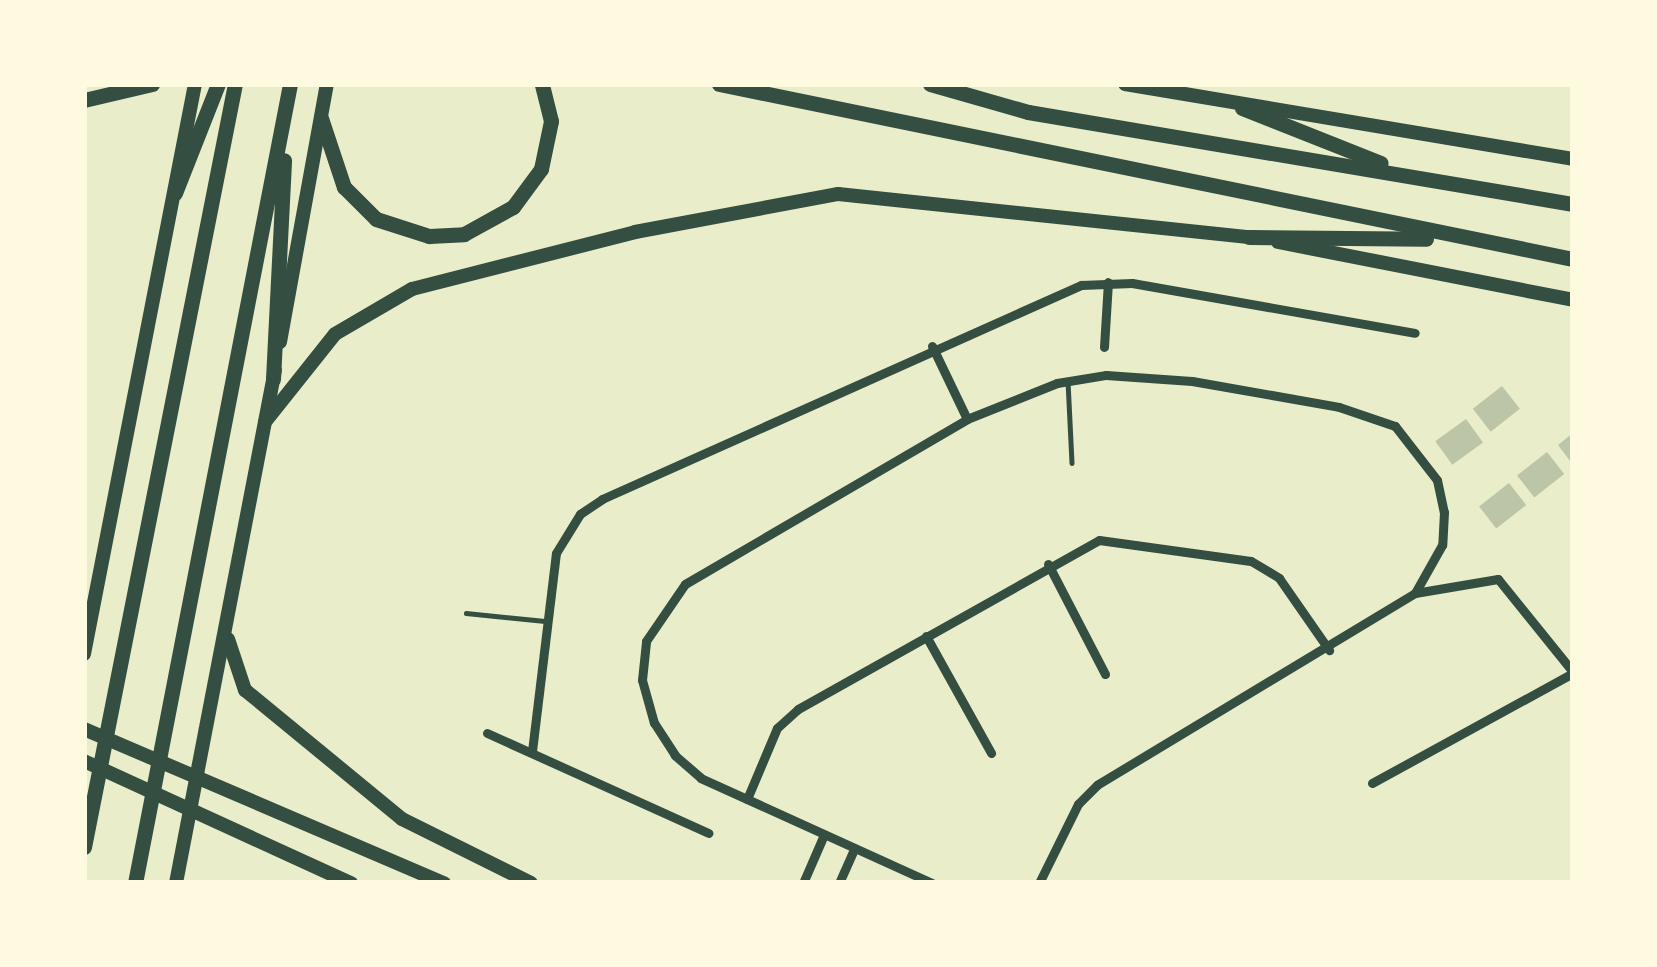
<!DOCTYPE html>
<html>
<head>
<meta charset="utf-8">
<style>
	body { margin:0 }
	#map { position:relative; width:1657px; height:967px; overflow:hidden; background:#e9edc9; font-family:"Archivo Narrow",sans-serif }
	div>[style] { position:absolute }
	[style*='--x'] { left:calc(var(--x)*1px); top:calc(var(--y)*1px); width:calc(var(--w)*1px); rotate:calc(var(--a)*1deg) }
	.building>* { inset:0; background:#bcc5a7; transform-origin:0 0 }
	.service>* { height:4.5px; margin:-2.25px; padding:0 2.25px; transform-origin:2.25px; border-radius:2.25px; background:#344e41 }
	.minor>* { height:9px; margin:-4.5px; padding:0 4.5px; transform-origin:4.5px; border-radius:4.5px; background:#344e41 }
	.primary>* { height:14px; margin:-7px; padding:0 7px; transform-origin:7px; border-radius:7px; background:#344e41 }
	.trunk>* { height:14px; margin:-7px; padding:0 7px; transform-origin:7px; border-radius:7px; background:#344e41 }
	.motorway>* { height:15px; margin:-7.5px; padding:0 7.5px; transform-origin:7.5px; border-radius:7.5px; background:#344e41 }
	span { translate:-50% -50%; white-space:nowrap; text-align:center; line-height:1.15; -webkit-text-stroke:9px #fefae0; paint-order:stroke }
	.frame { position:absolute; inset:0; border:87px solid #fefae0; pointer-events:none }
</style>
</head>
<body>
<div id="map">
	<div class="building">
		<div style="left:1502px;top:386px;width:29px;height:37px;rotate:52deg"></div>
		<div style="left:1466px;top:419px;width:29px;height:38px;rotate:54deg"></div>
		<div style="clip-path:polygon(1573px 433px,1573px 465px,1558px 445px)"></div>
		<div style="left:1547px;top:452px;width:28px;height:38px;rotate:52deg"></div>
		<div style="left:1509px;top:483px;width:28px;height:38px;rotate:52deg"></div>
	</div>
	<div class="service">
		<div style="--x:1068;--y:381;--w:82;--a:87.2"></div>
		<div style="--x:466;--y:613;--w:79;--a:5.8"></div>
	</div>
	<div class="minor">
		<div style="--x:932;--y:346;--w:81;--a:64.4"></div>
		<div style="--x:1104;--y:347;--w:65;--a:-86.5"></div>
		<div style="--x:1048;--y:564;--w:124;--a:62.6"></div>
		<div style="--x:1415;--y:593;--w:84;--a:-9.6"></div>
		<div style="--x:1498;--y:579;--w:119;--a:51.1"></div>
		<div style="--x:926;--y:636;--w:134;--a:60.9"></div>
		<div style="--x:487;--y:733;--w:243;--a:24.3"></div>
		<div style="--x:532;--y:751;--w:199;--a:-83.1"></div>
		<div style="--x:556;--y:553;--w:46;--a:-58.4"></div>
		<div style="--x:580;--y:514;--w:27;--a:-34"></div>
		<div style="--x:602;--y:499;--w:525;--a:-24.07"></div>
		<div style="--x:1081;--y:285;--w:51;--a:-2.2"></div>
		<div style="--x:1132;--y:283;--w:287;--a:10"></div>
		<div style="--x:1372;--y:783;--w:229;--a:-28.7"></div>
		<div style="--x:747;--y:799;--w:77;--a:-67.1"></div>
		<div style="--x:777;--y:728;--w:28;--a:-42"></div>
		<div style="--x:798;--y:709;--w:345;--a:-29.3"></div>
		<div style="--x:1099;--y:540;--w:153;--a:7.9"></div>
		<div style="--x:1251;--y:561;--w:33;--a:31"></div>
		<div style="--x:1279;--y:578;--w:88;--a:55.2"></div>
		<div style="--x:803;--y:883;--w:50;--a:-66.5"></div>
		<div style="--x:839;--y:883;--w:36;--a:-66"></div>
		<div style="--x:932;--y:883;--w:254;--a:-155.6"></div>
		<div style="--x:701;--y:778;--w:35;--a:-139"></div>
		<div style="--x:675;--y:755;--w:38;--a:-123"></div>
		<div style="--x:654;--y:723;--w:45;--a:-105.6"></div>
		<div style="--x:642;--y:680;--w:39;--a:-84"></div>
		<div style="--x:646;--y:641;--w:69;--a:-55.6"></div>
		<div style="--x:685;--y:584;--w:327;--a:-30.3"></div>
		<div style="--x:967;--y:419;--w:97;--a:-21.8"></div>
		<div style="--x:1057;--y:383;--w:50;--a:-9.3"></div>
		<div style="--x:1106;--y:375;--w:86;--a:4"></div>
		<div style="--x:1192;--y:381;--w:149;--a:10"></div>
		<div style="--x:1339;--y:407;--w:59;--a:18.7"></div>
		<div style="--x:1395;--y:426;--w:68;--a:52.1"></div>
		<div style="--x:1437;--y:480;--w:33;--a:78"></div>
		<div style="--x:1444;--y:512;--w:33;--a:93"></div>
		<div style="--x:1442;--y:545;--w:55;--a:119.4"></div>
		<div style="--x:1415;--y:593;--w:371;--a:148.9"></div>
		<div style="--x:1097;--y:785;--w:27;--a:135"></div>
		<div style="--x:1078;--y:804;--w:88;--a:116.3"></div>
	</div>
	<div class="primary">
		<div style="--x:84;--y:729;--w:392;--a:23.2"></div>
		<div style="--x:84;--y:761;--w:294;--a:24.6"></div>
	</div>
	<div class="trunk">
		<div style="--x:1125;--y:84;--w:454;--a:9.5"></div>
		<div style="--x:1278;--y:242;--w:301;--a:11.1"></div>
		<div style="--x:280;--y:342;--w:262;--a:-79.7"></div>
		<div style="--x:265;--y:422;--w:112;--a:-51.5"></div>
		<div style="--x:335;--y:334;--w:89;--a:-30.3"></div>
		<div style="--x:412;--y:289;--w:230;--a:-14.3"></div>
		<div style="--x:635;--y:232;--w:207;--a:-10.6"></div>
		<div style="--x:838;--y:194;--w:420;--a:6"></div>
		<div style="--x:228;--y:639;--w:54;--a:71.6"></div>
		<div style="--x:245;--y:690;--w:203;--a:39.4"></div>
		<div style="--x:402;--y:819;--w:144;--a:26.4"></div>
		<div style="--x:84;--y:654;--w:581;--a:-78.98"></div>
		<div style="--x:176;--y:883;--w:522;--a:-79.08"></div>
	</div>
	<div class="motorway">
		<div style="--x:719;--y:84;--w:872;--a:11.58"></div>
		<div style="--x:930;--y:84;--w:102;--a:15.9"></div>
		<div style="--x:1028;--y:112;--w:553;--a:9.58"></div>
		<div style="--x:84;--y:100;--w:70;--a:-13.2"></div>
		<div style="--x:1242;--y:108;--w:149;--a:21.6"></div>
		<div style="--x:321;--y:118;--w:73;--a:71.6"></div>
		<div style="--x:344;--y:187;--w:45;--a:45"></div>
		<div style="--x:376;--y:219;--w:56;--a:17.8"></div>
		<div style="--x:429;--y:236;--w:35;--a:-3"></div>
		<div style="--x:464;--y:234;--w:56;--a:-28.9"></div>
		<div style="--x:513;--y:207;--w:47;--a:-53.6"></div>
		<div style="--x:541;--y:169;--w:49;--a:-78.2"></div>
		<div style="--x:551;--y:121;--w:38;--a:-104"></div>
		<div style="--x:175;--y:193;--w:117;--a:-68.5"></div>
		<div style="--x:1249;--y:237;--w:177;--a:0.6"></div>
		<div style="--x:273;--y:379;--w:219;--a:-87.1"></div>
		<div style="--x:84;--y:847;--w:778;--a:-78.81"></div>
		<div style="--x:135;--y:883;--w:814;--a:-79.02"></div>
	</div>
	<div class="frame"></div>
</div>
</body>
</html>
